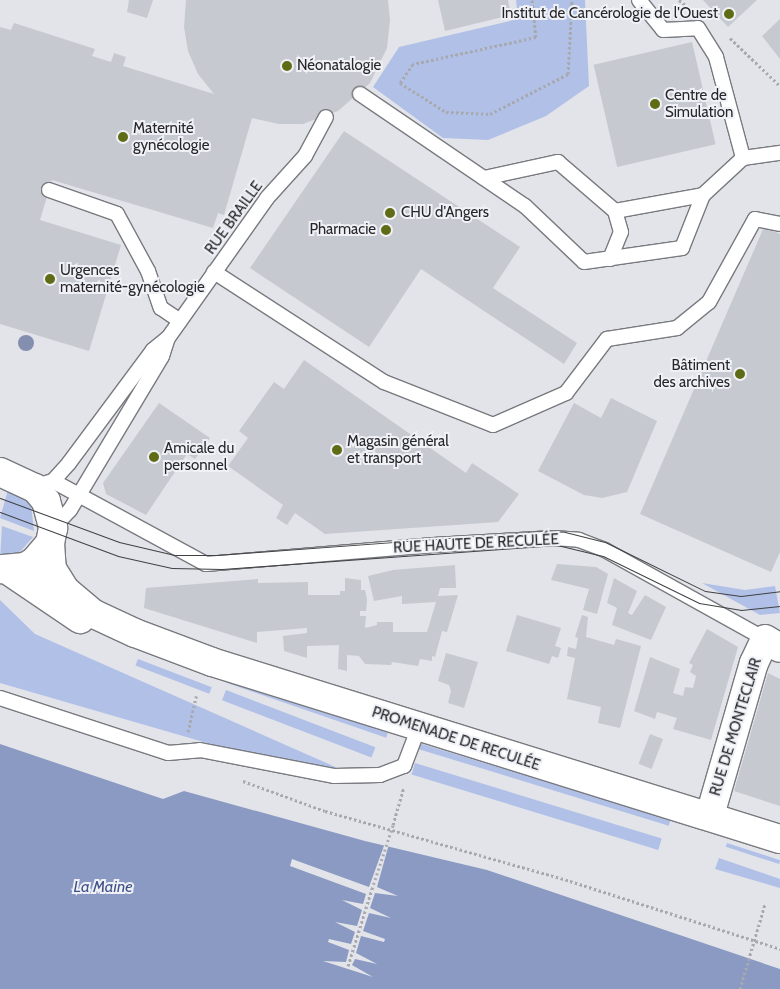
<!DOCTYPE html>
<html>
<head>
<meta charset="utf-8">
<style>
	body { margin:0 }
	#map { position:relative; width:780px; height:989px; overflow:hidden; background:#e2e4ea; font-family:Cabin,sans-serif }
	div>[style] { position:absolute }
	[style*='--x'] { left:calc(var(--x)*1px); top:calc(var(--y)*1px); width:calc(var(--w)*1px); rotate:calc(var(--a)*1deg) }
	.green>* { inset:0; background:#b1c0e7; transform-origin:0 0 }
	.water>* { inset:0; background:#8a9ac2 }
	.pier>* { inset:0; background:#e2e4ea }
	.building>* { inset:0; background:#c6c9cf; transform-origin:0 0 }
	.path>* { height:3px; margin-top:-1.5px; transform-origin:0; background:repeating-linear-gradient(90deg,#a8a9ae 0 2.5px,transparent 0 5px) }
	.roads { filter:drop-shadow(1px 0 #787a7f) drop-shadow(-1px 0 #787a7f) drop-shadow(0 1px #787a7f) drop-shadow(0 -1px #787a7f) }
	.service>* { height:14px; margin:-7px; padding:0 7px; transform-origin:7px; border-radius:7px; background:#fff }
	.minor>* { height:28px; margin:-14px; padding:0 14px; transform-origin:14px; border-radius:14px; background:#fff }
	.tertiary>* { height:28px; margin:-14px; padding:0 14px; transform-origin:14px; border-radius:14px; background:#fff }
	.tram>* { height:1px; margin:-0.5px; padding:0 0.5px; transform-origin:0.5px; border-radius:0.5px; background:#404144 }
	.path-bridge>* { height:3px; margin-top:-1.5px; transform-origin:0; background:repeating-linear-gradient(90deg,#a8a9ae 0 2.5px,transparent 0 5px) }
	.trees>* { width:16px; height:16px; margin:-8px; border-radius:50%; background:#848faf }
	.dots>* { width:14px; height:14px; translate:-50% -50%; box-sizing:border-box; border:2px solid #eff1f7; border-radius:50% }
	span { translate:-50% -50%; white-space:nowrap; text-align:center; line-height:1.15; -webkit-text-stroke:4px #eff1f7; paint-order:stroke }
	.poi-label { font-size:15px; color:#27272a }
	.right { translate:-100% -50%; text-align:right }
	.left { translate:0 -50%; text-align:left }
	.street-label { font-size:15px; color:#27272a }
	.water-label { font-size:16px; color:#3f5187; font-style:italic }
</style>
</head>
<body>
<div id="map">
	<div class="green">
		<div style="clip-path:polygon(516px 0,585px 0,589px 86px,546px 116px,488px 140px,443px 138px,373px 87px,399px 47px,518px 19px)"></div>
		<div style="clip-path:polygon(9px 486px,25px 496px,31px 505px,34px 531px,0 518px)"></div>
		<div style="clip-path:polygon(2px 526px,33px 537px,19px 553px,0 560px)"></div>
		<div style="clip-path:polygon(702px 583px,745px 590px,775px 586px,780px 613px,760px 615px)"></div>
		<div style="clip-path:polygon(0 600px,35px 634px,340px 769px,214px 745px,0 683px)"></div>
		<div style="left:138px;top:659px;width:79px;height:7px;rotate:21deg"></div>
		<div style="left:228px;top:678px;width:169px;height:5px;rotate:19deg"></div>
		<div style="left:226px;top:690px;width:160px;height:11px;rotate:21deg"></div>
		<div style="left:419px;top:743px;width:263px;height:6px;rotate:17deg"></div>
		<div style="left:415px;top:763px;width:258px;height:12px;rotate:17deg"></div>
		<div style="left:727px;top:843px;width:56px;height:4px;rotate:18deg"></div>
		<div style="clip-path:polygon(719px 858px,780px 879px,780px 888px,715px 869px)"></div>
	</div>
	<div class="water">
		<div style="clip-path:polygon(0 744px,163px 799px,184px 791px,365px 841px,487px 870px,780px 969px,780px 989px,0 989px)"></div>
	</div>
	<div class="pier">
		<div style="clip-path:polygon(385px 843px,389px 844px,377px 887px,398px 896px,375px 893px,370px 908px,391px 918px,369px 913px,363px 931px,385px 939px,384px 942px,361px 936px,356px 953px,377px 964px,355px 959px,352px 965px,373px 977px,323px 961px,346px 962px,349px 950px,328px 942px,329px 939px,351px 944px,355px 932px,335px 922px,357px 926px,362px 910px,342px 900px,363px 904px,366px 894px,290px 866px,292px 859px,369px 887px)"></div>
	</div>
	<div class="building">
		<div style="clip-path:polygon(129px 0,153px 0,147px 18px,127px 12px)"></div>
		<div style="clip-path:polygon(186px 0,388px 0,390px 20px,387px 48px,370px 83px,338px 111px,303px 124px,279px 124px,252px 118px,224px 215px,218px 213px,213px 228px,52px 180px,40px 220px,121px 245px,89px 351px,0 324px,0 27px,11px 30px,14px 23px,95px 49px,92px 56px,111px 62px,114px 53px,126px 57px,123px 66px,214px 94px,198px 74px,188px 51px,184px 27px)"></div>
		<div style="clip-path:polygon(438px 0,508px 0,511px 15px,445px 31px)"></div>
		<div style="clip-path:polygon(703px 0,757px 0,728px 27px)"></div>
		<div style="clip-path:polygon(780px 19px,780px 59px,762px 36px)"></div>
		<div style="left:692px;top:42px;width:105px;height:101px;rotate:77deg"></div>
		<div style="clip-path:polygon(344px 131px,520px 247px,493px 288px,577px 343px,564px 364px,421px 269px,369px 347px,250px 268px)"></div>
		<div style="clip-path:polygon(764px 227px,780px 234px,780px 552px,771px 572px,640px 514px)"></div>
		<div style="clip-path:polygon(304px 360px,466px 473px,472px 463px,519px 494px,498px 522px,325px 534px,295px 513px,287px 525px,276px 518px,283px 505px,228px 466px,248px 438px,239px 431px,274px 382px,284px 389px)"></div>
		<div style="clip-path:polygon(611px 398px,657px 421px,627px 492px,602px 498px,584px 495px,538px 471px,574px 403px,601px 418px)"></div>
		<div style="clip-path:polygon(159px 403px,210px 438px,195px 459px,187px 454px,146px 515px,106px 494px,103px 483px)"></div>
		<div style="clip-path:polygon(557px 564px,596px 567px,608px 574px,597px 614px,583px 610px,589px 589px,551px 580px)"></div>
		<div style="clip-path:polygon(455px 565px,456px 588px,440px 588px,438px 596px,458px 595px,447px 632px,442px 631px,435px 657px,432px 656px,432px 661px,420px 659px,418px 666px,392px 662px,391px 665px,365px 664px,359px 656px,347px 655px,347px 671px,338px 669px,339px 645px,307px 646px,307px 658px,284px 651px,283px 636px,307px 633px,307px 628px,257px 632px,257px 643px,144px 608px,146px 588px,258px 579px,258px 583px,308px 582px,308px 595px,340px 595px,340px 591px,345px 591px,345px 578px,361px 580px,361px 590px,365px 590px,367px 600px,366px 611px,360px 611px,360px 616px,366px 616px,365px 628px,377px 625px,377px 622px,393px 622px,393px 632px,427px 632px,436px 602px,402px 604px,402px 596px,374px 601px,368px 576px,393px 570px)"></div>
		<div style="clip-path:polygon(614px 578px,637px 591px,628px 613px,632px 615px,645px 595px,666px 607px,651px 640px,612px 625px,617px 608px,607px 603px)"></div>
		<div style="clip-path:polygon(517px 615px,561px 628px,555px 646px,561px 648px,558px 658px,552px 656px,549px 664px,506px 651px)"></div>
		<div style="clip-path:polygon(582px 615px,588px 617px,586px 637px,614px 645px,616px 639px,641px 646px,620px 728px,598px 723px,601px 707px,567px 699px,575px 658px,567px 656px,568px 647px,576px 649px,578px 638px,575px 637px)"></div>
		<div style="clip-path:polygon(707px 629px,738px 647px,711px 740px,673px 729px,677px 718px,657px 712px,655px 719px,634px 711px,650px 657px,680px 669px,673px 693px,683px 696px,685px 687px,693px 688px,696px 676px,690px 672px,693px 665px,689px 663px)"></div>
		<div style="clip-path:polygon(446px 653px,478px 662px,464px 708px,448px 703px,451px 691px,449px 685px,438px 681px)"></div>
		<div style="clip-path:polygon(768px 673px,780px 679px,780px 806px,734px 791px)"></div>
		<div style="left:650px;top:734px;width:14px;height:32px;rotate:21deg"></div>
	</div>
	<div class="path">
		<div style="--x:532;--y:0;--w:37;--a:84"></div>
		<div style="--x:536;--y:37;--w:126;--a:167.6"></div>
		<div style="--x:413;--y:64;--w:23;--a:124"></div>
		<div style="--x:400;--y:83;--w:54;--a:32.2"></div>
		<div style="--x:446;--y:112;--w:44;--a:2.6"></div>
		<div style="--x:490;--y:114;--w:88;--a:-27.1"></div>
		<div style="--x:568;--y:74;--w:74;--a:-86.9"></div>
		<div style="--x:679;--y:0;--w:11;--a:38"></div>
		<div style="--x:730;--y:38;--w:69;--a:43.8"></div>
		<div style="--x:188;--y:732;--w:37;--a:-77"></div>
		<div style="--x:243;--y:781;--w:87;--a:20.1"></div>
		<div style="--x:325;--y:811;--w:255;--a:15.9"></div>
		<div style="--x:570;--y:881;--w:221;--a:17.9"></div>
		<div style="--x:393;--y:825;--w:40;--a:-74"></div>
		<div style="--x:348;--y:966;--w:81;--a:-72.7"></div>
	</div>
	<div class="roads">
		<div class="service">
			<div style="--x:639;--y:0;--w:38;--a:51"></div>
			<div style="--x:663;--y:30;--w:35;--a:-3"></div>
			<div style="--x:698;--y:28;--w:34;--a:58"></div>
			<div style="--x:716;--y:57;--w:105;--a:75"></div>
			<div style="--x:360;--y:94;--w:199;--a:34.2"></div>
			<div style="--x:525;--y:206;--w:81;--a:43.5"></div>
			<div style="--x:584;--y:262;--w:99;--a:-8.1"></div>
			<div style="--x:682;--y:248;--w:57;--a:-68.4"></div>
			<div style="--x:484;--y:178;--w:76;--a:-12.2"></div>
			<div style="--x:558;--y:162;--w:75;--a:40.7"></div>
			<div style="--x:615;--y:211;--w:89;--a:-10.3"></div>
			<div style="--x:703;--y:195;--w:54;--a:-42.8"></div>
			<div style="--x:743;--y:158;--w:37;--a:-8"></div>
			<div style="--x:49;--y:190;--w:72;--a:19.4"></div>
			<div style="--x:117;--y:214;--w:65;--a:61.5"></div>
			<div style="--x:148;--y:271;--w:39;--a:71"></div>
			<div style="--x:161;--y:308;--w:23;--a:34"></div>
			<div style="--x:610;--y:259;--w:29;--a:-68"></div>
			<div style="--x:621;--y:232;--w:22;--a:-106"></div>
			<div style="--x:214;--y:272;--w:202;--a:32.9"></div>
			<div style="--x:384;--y:382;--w:117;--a:21.5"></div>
			<div style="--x:493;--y:425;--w:80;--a:-23.7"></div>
			<div style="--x:566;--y:393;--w:68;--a:-52.8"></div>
			<div style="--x:607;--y:339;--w:71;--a:-8.9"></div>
			<div style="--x:677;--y:328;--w:41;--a:-39.1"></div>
			<div style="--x:709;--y:302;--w:95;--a:-61"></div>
			<div style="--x:755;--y:219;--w:25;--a:11"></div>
			<div style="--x:53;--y:481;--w:174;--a:28.5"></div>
			<div style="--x:206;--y:564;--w:228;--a:-4.8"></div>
			<div style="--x:433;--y:545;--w:120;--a:-3.3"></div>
			<div style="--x:553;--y:538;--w:26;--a:4"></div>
			<div style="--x:579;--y:540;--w:28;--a:21"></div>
			<div style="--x:605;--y:550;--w:183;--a:29.1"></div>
			<div style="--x:46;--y:483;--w:7;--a:-16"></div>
			<div style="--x:53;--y:481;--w:24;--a:-48"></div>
			<div style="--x:69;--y:463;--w:141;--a:-53.4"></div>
			<div style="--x:153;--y:350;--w:19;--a:-39"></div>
			<div style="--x:53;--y:528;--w:25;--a:-47"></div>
			<div style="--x:70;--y:510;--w:179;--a:-59.1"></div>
			<div style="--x:162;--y:356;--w:19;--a:-72"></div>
			<div style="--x:168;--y:338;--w:171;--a:-54.7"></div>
			<div style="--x:267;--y:198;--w:57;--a:-47.9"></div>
			<div style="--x:305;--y:156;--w:44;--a:-61.7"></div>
			<div style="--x:0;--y:698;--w:177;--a:18.1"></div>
			<div style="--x:168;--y:753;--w:32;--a:-5"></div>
			<div style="--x:200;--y:750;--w:136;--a:11"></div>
			<div style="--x:334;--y:776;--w:46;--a:-1.2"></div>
			<div style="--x:380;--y:775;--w:26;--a:-21"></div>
			<div style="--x:404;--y:766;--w:42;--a:-69"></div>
		</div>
		<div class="minor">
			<div style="--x:50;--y:543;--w:26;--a:86"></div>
			<div style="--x:52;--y:569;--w:25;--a:58"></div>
			<div style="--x:65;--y:590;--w:38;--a:40"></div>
			<div style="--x:94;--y:614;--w:45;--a:24.9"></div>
			<div style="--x:135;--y:633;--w:82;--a:20.6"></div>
			<div style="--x:212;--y:662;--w:595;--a:17.31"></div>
			<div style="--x:9;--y:571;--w:86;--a:34.1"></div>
			<div style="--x:710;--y:815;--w:158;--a:-73.9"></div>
			<div style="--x:754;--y:663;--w:26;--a:-65"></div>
			<div style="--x:765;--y:639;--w:17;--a:31"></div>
		</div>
		<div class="tertiary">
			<div style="--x:0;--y:472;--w:38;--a:25"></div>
			<div style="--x:35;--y:488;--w:17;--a:50"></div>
			<div style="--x:46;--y:501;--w:28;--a:75"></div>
			<div style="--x:53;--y:528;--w:15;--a:101"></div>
			<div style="--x:50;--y:543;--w:23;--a:130"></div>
			<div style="--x:35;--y:561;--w:12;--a:149"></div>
			<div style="--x:25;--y:567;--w:25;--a:175"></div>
		</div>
	</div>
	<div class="tram">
		<div style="--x:0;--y:498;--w:127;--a:20.3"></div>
		<div style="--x:119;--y:542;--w:57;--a:13.1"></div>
		<div style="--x:175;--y:555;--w:42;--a:0"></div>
		<div style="--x:217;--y:555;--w:326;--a:-4.2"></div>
		<div style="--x:542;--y:531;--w:23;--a:2"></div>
		<div style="--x:565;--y:532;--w:41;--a:14"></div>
		<div style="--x:605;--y:542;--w:111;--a:26.1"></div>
		<div style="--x:705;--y:591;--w:36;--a:8"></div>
		<div style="--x:741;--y:596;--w:39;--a:-7"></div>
		<div style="--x:0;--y:512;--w:126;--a:20.4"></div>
		<div style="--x:118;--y:556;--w:55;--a:12.5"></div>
		<div style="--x:172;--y:568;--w:50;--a:1.1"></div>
		<div style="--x:222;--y:569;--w:336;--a:-4.1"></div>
		<div style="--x:557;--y:545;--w:47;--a:13.4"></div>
		<div style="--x:603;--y:556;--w:107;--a:26.1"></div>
		<div style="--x:699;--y:603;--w:43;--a:9.5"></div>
		<div style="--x:741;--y:610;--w:39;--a:-6"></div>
	</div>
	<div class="path-bridge">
		<div style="--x:372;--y:889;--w:67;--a:-71.8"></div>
		<div style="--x:740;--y:989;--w:89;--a:-73.6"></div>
	</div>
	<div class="trees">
		<div style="left:26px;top:343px"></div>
	</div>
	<div class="dots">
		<div style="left:729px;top:14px;background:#5f6c15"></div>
		<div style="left:287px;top:66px;background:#5f6c15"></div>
		<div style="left:655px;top:104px;background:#5f6c15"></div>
		<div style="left:123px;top:137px;background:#5f6c15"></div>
		<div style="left:390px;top:213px;background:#5f6c15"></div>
		<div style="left:386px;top:230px;background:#5f6c15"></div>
		<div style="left:50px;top:279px;background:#5f6c15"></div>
		<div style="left:740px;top:374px;background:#5f6c15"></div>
		<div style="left:337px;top:450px;background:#5f6c15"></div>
		<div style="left:154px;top:457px;background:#5f6c15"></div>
	</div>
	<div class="poi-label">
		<span class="right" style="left:718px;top:14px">Institut de Cancérologie de l'Ouest</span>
		<span class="left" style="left:297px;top:66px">Néonatalogie</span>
		<span class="left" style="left:665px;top:104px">Centre de<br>Simulation</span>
		<span class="left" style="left:133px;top:137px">Maternité<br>gynécologie</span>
		<span class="left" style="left:401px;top:213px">CHU d'Angers</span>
		<span class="right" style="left:376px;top:230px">Pharmacie</span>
		<span class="left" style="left:60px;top:279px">Urgences<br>maternité-gynécologie</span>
		<span class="right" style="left:730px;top:374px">Bâtiment<br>des archives</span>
		<span class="left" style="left:347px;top:450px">Magasin général<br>et transport</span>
		<span class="left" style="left:164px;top:457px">Amicale du<br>personnel</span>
	</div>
	<div class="street-label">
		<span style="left:234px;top:218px;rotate:-54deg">RUE BRAILLE</span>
		<span style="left:476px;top:544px;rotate:-3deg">RUE HAUTE DE RECULÉE</span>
		<span style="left:736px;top:727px;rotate:-73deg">RUE DE MONTECLAIR</span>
		<span style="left:456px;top:739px;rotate:18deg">PROMENADE DE RECULÉE</span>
	</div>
	<div class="water-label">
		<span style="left:103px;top:887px">La Maine</span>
	</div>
</div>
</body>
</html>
